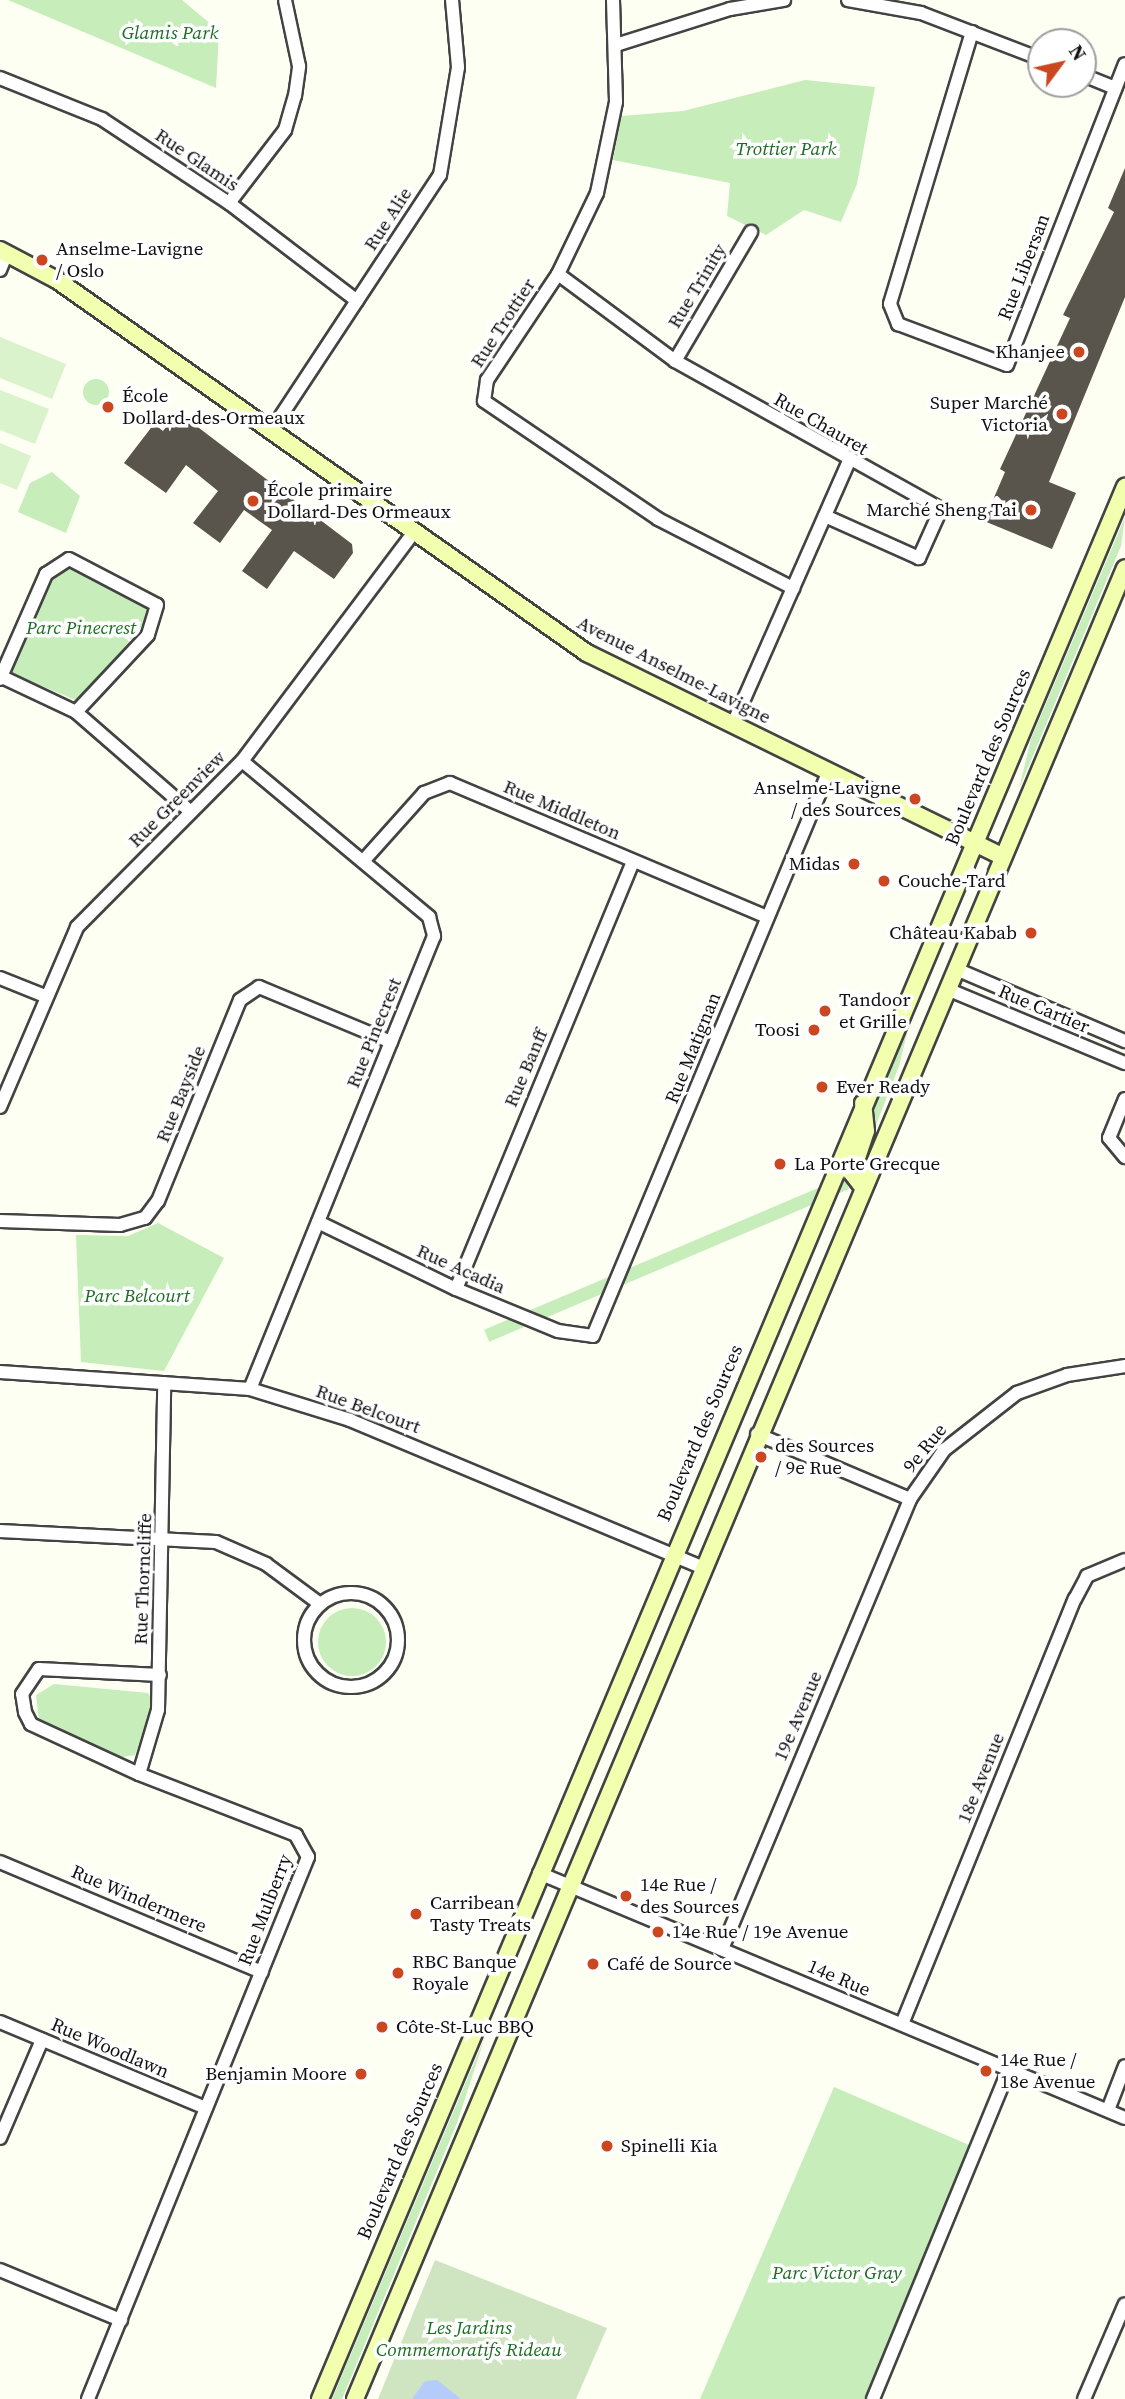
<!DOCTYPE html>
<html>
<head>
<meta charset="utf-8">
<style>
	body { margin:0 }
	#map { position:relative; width:1125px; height:2399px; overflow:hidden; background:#fefff3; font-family:"Source Serif 4",serif }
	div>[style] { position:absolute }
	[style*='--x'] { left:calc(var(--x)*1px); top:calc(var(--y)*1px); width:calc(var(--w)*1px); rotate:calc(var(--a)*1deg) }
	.green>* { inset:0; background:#c6edba; transform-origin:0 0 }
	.round { border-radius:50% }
	.cemetery>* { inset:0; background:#cfe4c1 }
	.pitch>* { inset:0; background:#dbf3cc }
	.water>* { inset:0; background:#b5ccfa }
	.building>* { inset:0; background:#5a554c }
	.roads { filter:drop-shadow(2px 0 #434343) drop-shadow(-2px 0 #434343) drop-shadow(0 2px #434343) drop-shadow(0 -2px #434343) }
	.street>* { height:12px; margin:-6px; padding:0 6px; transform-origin:6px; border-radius:6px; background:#fff }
	.street>.ring { margin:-6px; padding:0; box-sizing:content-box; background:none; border:12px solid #fff; border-radius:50% }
	.secondary>* { height:16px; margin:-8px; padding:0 8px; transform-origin:8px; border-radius:8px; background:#f1ffae }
	.dots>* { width:19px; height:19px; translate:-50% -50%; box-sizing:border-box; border:4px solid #fff; border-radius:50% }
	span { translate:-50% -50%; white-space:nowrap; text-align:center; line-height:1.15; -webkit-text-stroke:7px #fff; paint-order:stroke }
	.park-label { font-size:19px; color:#1b6d22; font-style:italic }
	.street-label { font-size:19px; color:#101010 }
	.poi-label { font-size:19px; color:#101010 }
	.left { translate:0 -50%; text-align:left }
	.right { translate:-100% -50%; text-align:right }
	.north { position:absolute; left:1027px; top:28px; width:70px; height:70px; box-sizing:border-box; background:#fff; border:2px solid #9f9f9f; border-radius:50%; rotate:57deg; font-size:19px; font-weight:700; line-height:28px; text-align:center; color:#101010 }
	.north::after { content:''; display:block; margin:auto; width:24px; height:32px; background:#ca471f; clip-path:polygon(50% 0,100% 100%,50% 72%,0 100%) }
</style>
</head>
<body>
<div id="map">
	<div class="green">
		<div style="clip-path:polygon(8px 0,182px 0,219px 31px,216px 88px)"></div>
		<div style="clip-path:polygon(805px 80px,875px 87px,857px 184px,841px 222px,804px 210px,766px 235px,727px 216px,730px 183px,613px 160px,621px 116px,683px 111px)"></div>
		<div class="round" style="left:83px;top:379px;width:26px;height:26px"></div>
		<div style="clip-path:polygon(52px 472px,80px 496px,66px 533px,18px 512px,30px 483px)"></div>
		<div style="clip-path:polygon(1125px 517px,1121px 546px,1019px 789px,1031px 739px)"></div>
		<div style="clip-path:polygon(69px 566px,147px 604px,149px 617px,80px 702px,11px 673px,49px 579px)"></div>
		<div style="clip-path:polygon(910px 1021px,899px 1066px,871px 1138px,872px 1111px)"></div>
		<div style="left:844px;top:1177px;width:13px;height:391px;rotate:67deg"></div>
		<div style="clip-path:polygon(158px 1223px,224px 1258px,164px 1371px,81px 1362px,76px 1235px,128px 1236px)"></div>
		<div class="round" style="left:318px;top:1608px;width:68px;height:68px"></div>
		<div style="clip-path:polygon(54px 1684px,148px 1693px,153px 1702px,135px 1755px,122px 1757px,39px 1721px,36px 1695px)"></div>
		<div style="clip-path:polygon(485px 2037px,457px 2123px,342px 2399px,332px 2399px)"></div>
		<div style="clip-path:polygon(834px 2087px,976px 2148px,867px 2399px,700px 2399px)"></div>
	</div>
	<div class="cemetery">
		<div style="clip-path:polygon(435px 2260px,607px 2328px,576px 2399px,378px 2399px)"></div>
	</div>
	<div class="pitch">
		<div style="clip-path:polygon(0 337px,66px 364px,52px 399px,0 378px)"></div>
		<div style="clip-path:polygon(0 390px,49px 409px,35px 444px,0 430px)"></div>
		<div style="clip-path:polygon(0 443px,31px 456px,17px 490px,0 483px)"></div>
	</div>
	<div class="water">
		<div style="clip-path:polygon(437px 2380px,461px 2399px,412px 2399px,425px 2381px)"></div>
	</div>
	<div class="building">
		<div style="clip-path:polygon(1125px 168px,1125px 297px,1049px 482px,1076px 493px,1052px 549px,984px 521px,1005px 472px,1000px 469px,1070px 318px,1063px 315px,1114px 212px,1108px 208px)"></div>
		<div style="clip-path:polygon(178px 412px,352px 544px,353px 553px,334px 579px,294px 551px,267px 589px,242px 571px,272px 530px,244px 510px,220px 543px,193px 523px,218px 491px,186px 465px,166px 493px,124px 463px,154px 424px,163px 431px)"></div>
	</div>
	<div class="roads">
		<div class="street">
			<div style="--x:613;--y:0;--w:102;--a:88.3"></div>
			<div style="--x:616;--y:102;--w:93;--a:101.8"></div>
			<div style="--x:597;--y:193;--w:90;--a:115.7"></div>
			<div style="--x:558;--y:274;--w:128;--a:123.8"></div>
			<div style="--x:487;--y:380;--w:21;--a:98"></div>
			<div style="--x:484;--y:401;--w:210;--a:34.1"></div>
			<div style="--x:658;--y:519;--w:152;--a:27.1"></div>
			<div style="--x:848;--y:0;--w:74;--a:10.1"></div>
			<div style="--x:921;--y:13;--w:129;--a:21"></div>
			<div style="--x:972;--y:32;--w:284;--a:106.8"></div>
			<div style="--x:890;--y:304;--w:22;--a:68"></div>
			<div style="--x:898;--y:324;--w:116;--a:20.6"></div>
			<div style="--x:1007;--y:365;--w:323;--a:-68.6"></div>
			<div style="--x:619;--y:44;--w:116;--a:-17.5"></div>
			<div style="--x:730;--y:9;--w:55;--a:-9.5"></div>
			<div style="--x:1083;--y:75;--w:35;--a:22"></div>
			<div style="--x:0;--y:78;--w:110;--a:21.9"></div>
			<div style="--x:102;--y:119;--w:152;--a:33.5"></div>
			<div style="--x:229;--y:203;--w:161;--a:37.4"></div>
			<div style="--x:229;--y:203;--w:92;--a:-52.5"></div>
			<div style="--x:285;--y:130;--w:35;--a:-74"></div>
			<div style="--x:295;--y:96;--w:30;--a:-82"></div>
			<div style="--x:299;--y:66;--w:67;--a:-102"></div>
			<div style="--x:0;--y:270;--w:18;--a:-68"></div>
			<div style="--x:558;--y:274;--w:146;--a:36.6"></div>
			<div style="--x:675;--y:361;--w:304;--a:29.1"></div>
			<div style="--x:941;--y:509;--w:54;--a:114.2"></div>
			<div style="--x:919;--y:558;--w:103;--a:-155.9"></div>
			<div style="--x:675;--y:361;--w:150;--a:-59.5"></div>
			<div style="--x:271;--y:431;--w:307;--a:-56.6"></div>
			<div style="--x:440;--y:175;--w:109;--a:-80.5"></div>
			<div style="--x:458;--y:67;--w:67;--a:-95.1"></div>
			<div style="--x:0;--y:676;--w:84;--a:25.3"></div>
			<div style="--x:76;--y:712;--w:152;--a:41"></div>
			<div style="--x:0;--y:679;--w:115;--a:-66.3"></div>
			<div style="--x:46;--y:574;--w:27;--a:-33"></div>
			<div style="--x:69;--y:559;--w:99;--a:27.6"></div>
			<div style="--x:157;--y:605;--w:31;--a:107"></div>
			<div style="--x:148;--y:635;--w:105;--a:133.1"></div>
			<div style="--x:733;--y:724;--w:285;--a:-66.2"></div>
			<div style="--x:242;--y:761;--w:244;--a:39.8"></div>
			<div style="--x:429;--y:917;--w:20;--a:75"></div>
			<div style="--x:434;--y:936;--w:489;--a:112.1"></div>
			<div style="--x:365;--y:859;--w:89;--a:-48.2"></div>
			<div style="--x:424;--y:793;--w:28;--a:-21"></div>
			<div style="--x:450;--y:783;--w:344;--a:22.9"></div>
			<div style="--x:956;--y:969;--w:184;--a:23.1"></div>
			<div style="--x:0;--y:978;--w:48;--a:21.8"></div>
			<div style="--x:947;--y:989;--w:193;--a:22.6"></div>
			<div style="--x:1125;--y:1099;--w:42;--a:112.3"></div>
			<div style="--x:1109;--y:1138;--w:25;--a:50"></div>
			<div style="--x:0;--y:1107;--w:196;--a:-66.8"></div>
			<div style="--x:77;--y:927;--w:234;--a:-45.2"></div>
			<div style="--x:242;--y:761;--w:285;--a:-53.1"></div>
			<div style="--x:0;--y:1221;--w:120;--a:1.9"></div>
			<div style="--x:120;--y:1225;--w:26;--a:-16"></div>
			<div style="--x:145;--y:1218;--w:21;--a:-53"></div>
			<div style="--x:158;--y:1201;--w:217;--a:-67.8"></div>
			<div style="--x:240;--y:1000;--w:23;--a:-34"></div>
			<div style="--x:259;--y:987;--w:143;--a:22.6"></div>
			<div style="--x:318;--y:1222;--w:153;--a:25.9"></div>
			<div style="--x:456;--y:1289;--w:110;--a:22.4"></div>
			<div style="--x:558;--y:1331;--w:35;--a:8"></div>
			<div style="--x:593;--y:1336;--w:610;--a:-67.34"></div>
			<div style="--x:456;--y:1289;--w:462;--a:-67.5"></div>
			<div style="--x:0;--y:1372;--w:251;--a:3.9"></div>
			<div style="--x:250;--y:1389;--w:105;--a:17.2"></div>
			<div style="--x:350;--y:1420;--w:381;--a:22.7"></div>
			<div style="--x:757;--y:1434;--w:166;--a:23"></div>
			<div style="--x:0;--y:1531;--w:216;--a:2.9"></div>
			<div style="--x:216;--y:1542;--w:55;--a:23.7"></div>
			<div style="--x:266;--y:1564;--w:67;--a:36.5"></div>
			<div class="ring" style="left:304px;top:1593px;width:82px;height:82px"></div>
			<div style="--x:139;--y:1774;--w:67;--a:-73.5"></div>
			<div style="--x:158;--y:1710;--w:327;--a:-88.9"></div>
			<div style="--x:0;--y:1862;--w:284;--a:22.8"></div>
			<div style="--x:539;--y:1873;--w:635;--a:22.69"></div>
			<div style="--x:722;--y:1949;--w:488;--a:-67.3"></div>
			<div style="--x:910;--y:1499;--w:60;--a:-55.2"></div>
			<div style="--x:944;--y:1450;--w:93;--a:-38"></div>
			<div style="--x:1017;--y:1393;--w:53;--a:-19.8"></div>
			<div style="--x:1067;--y:1375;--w:59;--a:-8.8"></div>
			<div style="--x:0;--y:2022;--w:223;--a:22.7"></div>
			<div style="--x:902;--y:2024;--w:459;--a:-67.9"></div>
			<div style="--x:1075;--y:1599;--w:26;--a:-62"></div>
			<div style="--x:1087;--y:1576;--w:41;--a:-22.8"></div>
			<div style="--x:1108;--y:2110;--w:47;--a:-68.9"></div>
			<div style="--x:0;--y:2138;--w:107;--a:-66.8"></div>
			<div style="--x:0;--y:2270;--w:131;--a:22.5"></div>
			<div style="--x:88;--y:2399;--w:585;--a:-67.91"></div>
			<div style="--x:308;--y:1857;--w:25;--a:-119"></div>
			<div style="--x:296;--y:1835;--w:168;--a:-158.8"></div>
			<div style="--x:139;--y:1774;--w:119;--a:-155.2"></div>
			<div style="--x:31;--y:1724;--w:13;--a:-117"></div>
			<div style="--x:25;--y:1712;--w:18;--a:-99"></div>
			<div style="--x:22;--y:1694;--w:30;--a:-56"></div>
			<div style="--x:39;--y:1669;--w:121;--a:2.8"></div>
			<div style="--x:873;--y:2399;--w:357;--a:-67.6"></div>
			<div style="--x:1084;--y:2399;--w:103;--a:-66.7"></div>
		</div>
		<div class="secondary">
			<div style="--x:0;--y:250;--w:64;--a:27.8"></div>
			<div style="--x:57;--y:280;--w:648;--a:35.14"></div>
			<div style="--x:587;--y:653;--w:462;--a:26.1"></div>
			<div style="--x:862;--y:1186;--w:16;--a:-128"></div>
			<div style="--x:852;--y:1173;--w:44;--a:-71.6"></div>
			<div style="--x:866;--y:1131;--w:28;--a:-96"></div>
			<div style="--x:320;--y:2399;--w:2075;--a:-67.17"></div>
			<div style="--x:355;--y:2399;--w:1986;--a:-67.19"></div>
		</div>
	</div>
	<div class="dots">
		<div style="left:42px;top:260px;background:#ca471f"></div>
		<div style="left:1079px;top:352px;background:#ca471f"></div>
		<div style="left:108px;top:407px;background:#ca471f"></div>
		<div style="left:1062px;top:414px;background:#ca471f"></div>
		<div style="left:253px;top:501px;background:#ca471f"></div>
		<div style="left:1031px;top:510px;background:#ca471f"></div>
		<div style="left:915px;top:799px;background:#ca471f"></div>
		<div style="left:854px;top:864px;background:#ca471f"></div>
		<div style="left:884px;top:881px;background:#ca471f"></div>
		<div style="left:1031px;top:933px;background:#ca471f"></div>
		<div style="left:825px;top:1011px;background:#ca471f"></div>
		<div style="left:814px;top:1030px;background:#ca471f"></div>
		<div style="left:822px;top:1087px;background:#ca471f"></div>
		<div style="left:780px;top:1164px;background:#ca471f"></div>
		<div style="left:761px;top:1457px;background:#ca471f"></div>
		<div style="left:626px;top:1896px;background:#ca471f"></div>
		<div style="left:416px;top:1914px;background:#ca471f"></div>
		<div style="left:658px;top:1932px;background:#ca471f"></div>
		<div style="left:593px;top:1964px;background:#ca471f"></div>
		<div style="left:398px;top:1973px;background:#ca471f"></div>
		<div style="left:382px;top:2027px;background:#ca471f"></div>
		<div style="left:986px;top:2071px;background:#ca471f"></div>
		<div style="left:361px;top:2074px;background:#ca471f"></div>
		<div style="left:607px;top:2146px;background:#ca471f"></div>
	</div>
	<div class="park-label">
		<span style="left:170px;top:33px">Glamis Park</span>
		<span style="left:786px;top:149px">Trottier Park</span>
		<span style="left:81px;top:628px">Parc Pinecrest</span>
		<span style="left:137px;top:1296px">Parc Belcourt</span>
		<span style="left:837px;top:2273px">Parc Victor Gray</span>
		<span style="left:469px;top:2339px">Les Jardins<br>Commemoratifs Rideau</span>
	</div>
	<div class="street-label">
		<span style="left:197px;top:160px;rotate:34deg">Rue Glamis</span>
		<span style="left:388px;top:219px;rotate:-57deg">Rue Alie</span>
		<span style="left:1024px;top:267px;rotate:-69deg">Rue Libersan</span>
		<span style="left:697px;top:286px;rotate:-59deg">Rue Trinity</span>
		<span style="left:503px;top:323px;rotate:-57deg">Rue Trottier</span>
		<span style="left:821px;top:424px;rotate:30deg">Rue Chauret</span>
		<span style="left:674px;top:670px;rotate:27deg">Avenue Anselme-Lavigne</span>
		<span style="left:988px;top:757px;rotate:-67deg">Boulevard des Sources</span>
		<span style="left:177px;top:799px;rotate:-45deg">Rue Greenview</span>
		<span style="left:562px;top:810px;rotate:23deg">Rue Middleton</span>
		<span style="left:1044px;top:1009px;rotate:23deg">Rue Cartier</span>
		<span style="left:374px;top:1033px;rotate:-68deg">Rue Pinecrest</span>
		<span style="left:693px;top:1048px;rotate:-68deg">Rue Matignan</span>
		<span style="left:526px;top:1068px;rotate:-67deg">Rue Banff</span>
		<span style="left:181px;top:1094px;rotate:-68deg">Rue Bayside</span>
		<span style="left:461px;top:1269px;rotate:24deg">Rue Acadia</span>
		<span style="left:368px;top:1409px;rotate:20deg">Rue Belcourt</span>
		<span style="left:700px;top:1433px;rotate:-67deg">Boulevard des Sources</span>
		<span style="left:925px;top:1448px;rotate:-51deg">9e Rue</span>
		<span style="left:143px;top:1579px;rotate:-88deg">Rue Thorncliffe</span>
		<span style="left:798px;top:1716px;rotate:-67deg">19e Avenue</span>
		<span style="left:981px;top:1778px;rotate:-68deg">18e Avenue</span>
		<span style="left:139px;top:1899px;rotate:23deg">Rue Windermere</span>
		<span style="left:265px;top:1910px;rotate:-69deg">Rue Mulberry</span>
		<span style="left:839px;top:1978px;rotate:23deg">14e Rue</span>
		<span style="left:110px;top:2048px;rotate:23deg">Rue Woodlawn</span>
		<span style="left:400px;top:2151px;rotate:-67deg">Boulevard des Sources</span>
	</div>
	<div class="poi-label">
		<span class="left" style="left:56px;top:260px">Anselme-Lavigne<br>/ Oslo</span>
		<span class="right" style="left:1065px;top:352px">Khanjee</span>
		<span class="left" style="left:122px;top:407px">École<br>Dollard-des-Ormeaux</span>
		<span class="right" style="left:1048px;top:414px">Super Marché<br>Victoria</span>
		<span class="left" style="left:267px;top:501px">École primaire<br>Dollard-Des Ormeaux</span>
		<span class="right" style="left:1017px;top:510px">Marché Sheng Tai</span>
		<span class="right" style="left:901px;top:799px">Anselme-Lavigne<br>/ des Sources</span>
		<span class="right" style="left:840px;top:864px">Midas</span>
		<span class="left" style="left:898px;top:881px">Couche-Tard</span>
		<span class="right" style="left:1017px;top:933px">Château Kabab</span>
		<span class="left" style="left:839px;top:1011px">Tandoor<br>et Grille</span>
		<span class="right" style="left:800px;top:1030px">Toosi</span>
		<span class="left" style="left:836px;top:1087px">Ever Ready</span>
		<span class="left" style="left:794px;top:1164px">La Porte Grecque</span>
		<span class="left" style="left:775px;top:1457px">des Sources<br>/ 9e Rue</span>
		<span class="left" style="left:640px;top:1896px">14e Rue /<br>des Sources</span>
		<span class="left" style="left:430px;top:1914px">Carribean<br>Tasty Treats</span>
		<span class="left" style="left:672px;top:1932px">14e Rue / 19e Avenue</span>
		<span class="left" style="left:412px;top:1973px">RBC Banque<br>Royale</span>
		<span class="left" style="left:607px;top:1964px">Café de Source</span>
		<span class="left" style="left:396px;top:2027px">Côte-St-Luc BBQ</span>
		<span class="left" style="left:1000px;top:2071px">14e Rue /<br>18e Avenue</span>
		<span class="right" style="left:347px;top:2074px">Benjamin Moore</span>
		<span class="left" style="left:621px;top:2146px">Spinelli Kia</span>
	</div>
	<div class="north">N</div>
</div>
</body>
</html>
